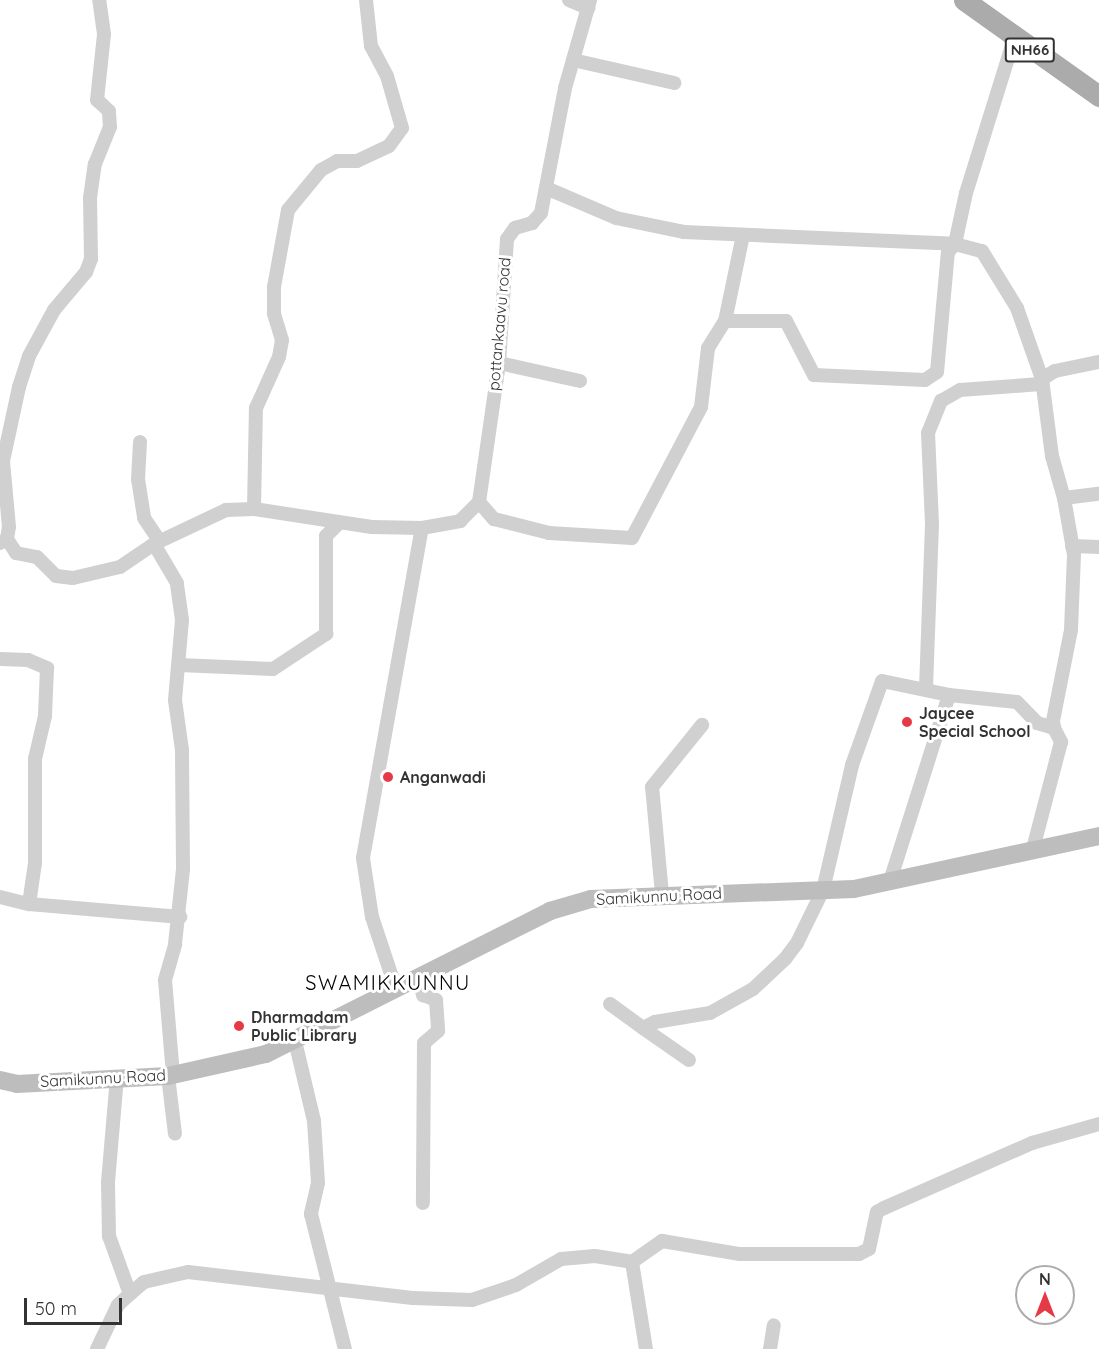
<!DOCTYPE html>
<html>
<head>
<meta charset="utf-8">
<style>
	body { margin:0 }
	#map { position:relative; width:1099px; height:1349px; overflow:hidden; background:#fff; font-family:Quicksand,sans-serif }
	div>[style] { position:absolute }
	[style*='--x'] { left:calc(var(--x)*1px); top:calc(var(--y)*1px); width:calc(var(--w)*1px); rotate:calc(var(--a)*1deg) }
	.street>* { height:14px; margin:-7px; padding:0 7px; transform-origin:7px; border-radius:7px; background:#d0d0d0 }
	.secondary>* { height:18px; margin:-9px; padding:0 9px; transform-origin:9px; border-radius:9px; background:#bdbdbd }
	.primary>* { height:21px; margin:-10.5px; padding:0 10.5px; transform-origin:10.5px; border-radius:10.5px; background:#ababab }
	.dots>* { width:16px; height:16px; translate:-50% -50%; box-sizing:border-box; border:3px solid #fff; border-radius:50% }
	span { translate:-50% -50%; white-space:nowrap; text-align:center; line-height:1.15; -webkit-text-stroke:6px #fff; paint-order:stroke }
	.shield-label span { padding:2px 4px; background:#fff; border:2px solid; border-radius:4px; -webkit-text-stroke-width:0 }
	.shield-label { font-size:15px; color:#333; font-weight:700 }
	.street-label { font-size:16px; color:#333 }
	.poi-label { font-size:16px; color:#333; font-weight:700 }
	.left { translate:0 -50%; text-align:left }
	.quarter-label { font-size:20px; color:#000; letter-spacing:1.5px }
	.north { position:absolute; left:1015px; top:1265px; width:60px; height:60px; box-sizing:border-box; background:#fff; border:2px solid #adadad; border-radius:50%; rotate:0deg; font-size:16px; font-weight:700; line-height:24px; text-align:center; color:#333 }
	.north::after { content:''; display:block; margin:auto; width:21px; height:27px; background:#e63946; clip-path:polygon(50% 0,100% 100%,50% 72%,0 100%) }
	.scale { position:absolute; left:24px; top:1298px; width:98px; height:27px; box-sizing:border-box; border:3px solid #333; border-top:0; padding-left:8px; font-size:18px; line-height:21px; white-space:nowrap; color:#333; -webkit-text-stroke:4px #fff; paint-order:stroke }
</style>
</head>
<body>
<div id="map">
	<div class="street">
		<div style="--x:569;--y:0;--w:21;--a:23"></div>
		<div style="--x:1014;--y:39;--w:161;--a:107.3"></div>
		<div style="--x:966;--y:193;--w:52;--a:102.2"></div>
		<div style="--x:955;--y:244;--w:28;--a:15"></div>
		<div style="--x:982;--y:251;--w:67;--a:58.4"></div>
		<div style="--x:1017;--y:308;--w:75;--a:70.6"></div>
		<div style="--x:1042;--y:379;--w:78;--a:82.6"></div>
		<div style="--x:1052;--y:456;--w:44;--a:74.1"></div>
		<div style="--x:1064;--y:498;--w:58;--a:80"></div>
		<div style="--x:1074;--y:555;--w:75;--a:92.3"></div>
		<div style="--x:1071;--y:630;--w:93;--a:101.2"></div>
		<div style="--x:1053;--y:721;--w:7;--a:82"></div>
		<div style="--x:573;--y:60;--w:104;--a:12.8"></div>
		<div style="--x:546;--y:188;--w:76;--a:23.2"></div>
		<div style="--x:616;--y:218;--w:69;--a:11.6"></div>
		<div style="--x:684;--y:232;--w:271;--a:2.5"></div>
		<div style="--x:743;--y:235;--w:88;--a:101.8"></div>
		<div style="--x:725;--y:321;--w:61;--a:0"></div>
		<div style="--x:786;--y:321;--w:61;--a:62.6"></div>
		<div style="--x:814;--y:375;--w:111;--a:2.6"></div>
		<div style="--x:925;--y:380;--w:14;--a:-34"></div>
		<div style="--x:937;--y:372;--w:121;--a:-84.8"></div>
		<div style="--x:948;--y:252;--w:11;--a:-49"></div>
		<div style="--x:499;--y:363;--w:83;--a:12.5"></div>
		<div style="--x:1042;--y:379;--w:15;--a:-32"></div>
		<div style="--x:1055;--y:371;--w:45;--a:-11.6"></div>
		<div style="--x:140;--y:442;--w:37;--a:93"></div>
		<div style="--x:138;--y:479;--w:39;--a:81"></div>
		<div style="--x:144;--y:518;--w:27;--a:56"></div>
		<div style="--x:1064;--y:498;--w:35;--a:-7"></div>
		<div style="--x:479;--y:502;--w:23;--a:49"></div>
		<div style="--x:494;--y:519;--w:57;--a:14.3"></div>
		<div style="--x:549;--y:533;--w:83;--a:3.4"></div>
		<div style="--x:632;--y:538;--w:148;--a:-62.2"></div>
		<div style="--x:701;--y:407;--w:59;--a:-83.2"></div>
		<div style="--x:708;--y:348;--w:32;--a:-58"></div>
		<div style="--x:254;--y:509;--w:119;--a:8.7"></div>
		<div style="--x:372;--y:527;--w:50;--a:1.1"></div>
		<div style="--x:422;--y:528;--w:39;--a:-10"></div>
		<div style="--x:460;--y:521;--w:27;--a:-45"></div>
		<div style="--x:479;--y:502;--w:140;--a:-81.8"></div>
		<div style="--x:499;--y:363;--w:124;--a:-86.3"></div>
		<div style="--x:507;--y:239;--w:14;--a:-54"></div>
		<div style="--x:515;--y:228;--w:18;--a:-16"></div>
		<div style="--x:532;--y:223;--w:13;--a:-48"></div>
		<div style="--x:541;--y:213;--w:127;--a:-79.1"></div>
		<div style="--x:565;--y:88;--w:91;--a:-74.1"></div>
		<div style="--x:7;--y:539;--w:17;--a:57"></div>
		<div style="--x:16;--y:553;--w:21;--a:11"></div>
		<div style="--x:37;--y:557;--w:27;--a:45"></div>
		<div style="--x:56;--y:576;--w:17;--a:7"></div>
		<div style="--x:73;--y:578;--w:48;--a:-13.2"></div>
		<div style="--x:120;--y:567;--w:41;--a:-34.1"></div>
		<div style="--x:0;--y:543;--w:8;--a:-30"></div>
		<div style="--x:7;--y:539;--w:12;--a:-81"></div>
		<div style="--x:9;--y:527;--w:66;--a:-95.2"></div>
		<div style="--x:3;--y:461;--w:76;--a:-77.8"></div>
		<div style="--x:19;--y:387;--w:33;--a:-72"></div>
		<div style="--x:29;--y:356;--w:52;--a:-61.5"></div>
		<div style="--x:54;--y:310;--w:50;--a:-49.9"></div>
		<div style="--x:86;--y:272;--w:14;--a:-69"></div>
		<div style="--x:91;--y:259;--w:61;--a:-90.9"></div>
		<div style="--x:90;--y:198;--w:34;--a:-82"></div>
		<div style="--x:95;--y:164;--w:40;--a:-68"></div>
		<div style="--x:110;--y:127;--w:16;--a:-94"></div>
		<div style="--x:109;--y:111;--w:16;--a:-137"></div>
		<div style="--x:97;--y:100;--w:66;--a:-83.9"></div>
		<div style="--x:104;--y:34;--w:34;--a:-98"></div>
		<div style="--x:1072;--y:546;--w:27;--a:2"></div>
		<div style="--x:0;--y:659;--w:28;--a:2"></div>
		<div style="--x:28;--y:660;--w:21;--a:23"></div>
		<div style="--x:47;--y:668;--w:48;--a:92.4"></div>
		<div style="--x:45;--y:716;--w:44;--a:103.1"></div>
		<div style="--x:35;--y:759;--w:104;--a:90"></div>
		<div style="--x:35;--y:863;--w:41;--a:98.3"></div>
		<div style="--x:29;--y:904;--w:152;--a:4.9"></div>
		<div style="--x:179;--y:665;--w:94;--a:2.4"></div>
		<div style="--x:273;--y:669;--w:64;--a:-33.4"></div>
		<div style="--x:326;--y:634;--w:98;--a:-90"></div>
		<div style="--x:326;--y:536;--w:18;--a:-45"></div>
		<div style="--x:926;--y:688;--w:164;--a:-87.9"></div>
		<div style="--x:932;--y:524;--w:91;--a:-92.5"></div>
		<div style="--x:928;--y:433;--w:35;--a:-68"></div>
		<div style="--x:941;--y:401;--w:22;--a:-30"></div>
		<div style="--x:960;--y:390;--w:81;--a:-4.2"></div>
		<div style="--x:891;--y:878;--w:192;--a:-72.4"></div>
		<div style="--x:662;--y:894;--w:107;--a:-95.3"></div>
		<div style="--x:652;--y:787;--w:80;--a:-51.1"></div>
		<div style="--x:0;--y:897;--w:30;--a:14"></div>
		<div style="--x:418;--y:976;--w:20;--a:75"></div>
		<div style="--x:423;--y:995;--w:14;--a:21"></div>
		<div style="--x:436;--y:1000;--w:31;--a:86"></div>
		<div style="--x:438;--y:1031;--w:18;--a:139"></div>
		<div style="--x:424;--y:1043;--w:160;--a:90.4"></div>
		<div style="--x:395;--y:986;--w:73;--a:-108.4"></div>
		<div style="--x:372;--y:917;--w:60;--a:-98.7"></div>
		<div style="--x:363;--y:858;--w:335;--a:-79.9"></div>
		<div style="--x:610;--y:1004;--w:41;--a:36"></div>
		<div style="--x:643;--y:1028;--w:13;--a:-27"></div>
		<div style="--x:655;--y:1022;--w:56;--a:-9.3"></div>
		<div style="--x:710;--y:1013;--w:49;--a:-29.2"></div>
		<div style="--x:753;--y:989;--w:44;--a:-43.2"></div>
		<div style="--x:785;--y:959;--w:20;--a:-53"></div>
		<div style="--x:797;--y:943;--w:59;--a:-63.9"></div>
		<div style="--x:823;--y:890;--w:128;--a:-76.9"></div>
		<div style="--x:852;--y:765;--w:89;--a:-70.3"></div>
		<div style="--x:882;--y:681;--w:68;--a:11.8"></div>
		<div style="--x:949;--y:695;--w:68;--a:5.9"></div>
		<div style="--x:1017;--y:702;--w:29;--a:46"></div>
		<div style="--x:1037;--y:723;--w:18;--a:16"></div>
		<div style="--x:1054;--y:728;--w:16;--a:63"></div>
		<div style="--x:1061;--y:742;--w:111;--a:104.7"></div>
		<div style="--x:643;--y:1028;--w:56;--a:34.8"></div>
		<div style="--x:295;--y:1041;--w:82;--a:76.6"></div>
		<div style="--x:314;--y:1121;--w:62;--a:86.3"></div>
		<div style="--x:318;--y:1183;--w:32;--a:103"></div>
		<div style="--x:311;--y:1214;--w:139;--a:75.9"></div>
		<div style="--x:173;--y:1075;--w:95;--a:-94.8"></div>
		<div style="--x:165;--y:980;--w:37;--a:-74"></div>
		<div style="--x:175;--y:944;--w:75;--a:-83.9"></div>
		<div style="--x:183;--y:869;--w:119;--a:-90.5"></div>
		<div style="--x:182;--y:750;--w:50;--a:-98"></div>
		<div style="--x:175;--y:700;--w:80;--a:-85"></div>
		<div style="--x:182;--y:620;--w:37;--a:-98"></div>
		<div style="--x:177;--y:583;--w:45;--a:-120.5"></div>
		<div style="--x:154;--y:544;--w:80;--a:-25.3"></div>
		<div style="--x:226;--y:510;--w:28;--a:-2"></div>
		<div style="--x:254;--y:509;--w:101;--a:-88.9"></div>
		<div style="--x:256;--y:408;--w:56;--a:-65.7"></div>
		<div style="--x:279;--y:357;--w:17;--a:-80"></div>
		<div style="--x:282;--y:340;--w:28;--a:-107"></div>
		<div style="--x:274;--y:313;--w:26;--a:-90"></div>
		<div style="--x:274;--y:287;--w:78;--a:-79.7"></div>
		<div style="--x:288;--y:210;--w:52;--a:-50.5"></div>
		<div style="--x:321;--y:170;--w:18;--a:-29"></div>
		<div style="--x:337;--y:161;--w:20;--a:0"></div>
		<div style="--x:357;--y:161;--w:35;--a:-25"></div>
		<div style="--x:389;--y:146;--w:22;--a:-54"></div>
		<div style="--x:402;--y:128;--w:54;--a:-106.1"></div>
		<div style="--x:387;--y:76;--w:34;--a:-118"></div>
		<div style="--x:371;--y:46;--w:46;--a:-96.2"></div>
		<div style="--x:168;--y:1076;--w:58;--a:83.1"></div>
		<div style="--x:632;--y:1262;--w:88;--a:80.9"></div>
		<div style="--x:130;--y:1294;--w:18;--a:-41"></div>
		<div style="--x:144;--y:1282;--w:45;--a:-12.8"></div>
		<div style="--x:188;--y:1272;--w:226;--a:6.6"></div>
		<div style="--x:413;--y:1298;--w:59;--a:1.9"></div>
		<div style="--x:472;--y:1300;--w:46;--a:-18.8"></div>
		<div style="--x:516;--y:1285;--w:52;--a:-30"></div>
		<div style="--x:561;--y:1259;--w:34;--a:-5"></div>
		<div style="--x:595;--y:1256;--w:37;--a:9"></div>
		<div style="--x:632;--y:1262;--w:37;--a:-35"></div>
		<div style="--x:662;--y:1241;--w:79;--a:9.5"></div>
		<div style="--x:740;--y:1254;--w:119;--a:0"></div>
		<div style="--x:859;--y:1254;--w:11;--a:-27"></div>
		<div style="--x:869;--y:1249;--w:38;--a:-78"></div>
		<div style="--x:877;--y:1212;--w:8;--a:-30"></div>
		<div style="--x:884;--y:1208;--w:162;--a:-23.7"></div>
		<div style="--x:1032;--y:1143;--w:70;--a:-15.8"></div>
		<div style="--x:97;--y:1349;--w:49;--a:-64.5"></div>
		<div style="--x:118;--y:1305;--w:16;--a:-43"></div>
		<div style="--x:130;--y:1294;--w:62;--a:-109.9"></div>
		<div style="--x:109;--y:1236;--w:54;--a:-91.1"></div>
		<div style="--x:108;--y:1182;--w:104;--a:-85.1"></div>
		<div style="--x:770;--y:1349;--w:24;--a:-81"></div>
	</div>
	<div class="secondary">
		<div style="--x:0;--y:1080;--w:17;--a:13"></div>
		<div style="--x:17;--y:1084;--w:151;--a:-3"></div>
		<div style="--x:168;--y:1076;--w:100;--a:-12.7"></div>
		<div style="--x:266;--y:1054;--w:318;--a:-26.7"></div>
		<div style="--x:550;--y:911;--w:43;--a:-16.3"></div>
		<div style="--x:591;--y:899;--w:263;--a:-2.2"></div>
		<div style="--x:854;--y:889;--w:251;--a:-12.2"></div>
	</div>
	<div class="primary">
		<div style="--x:964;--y:0;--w:166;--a:35.4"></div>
	</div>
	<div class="dots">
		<div style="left:907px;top:722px;background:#e63946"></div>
		<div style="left:388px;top:777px;background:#e63946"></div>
		<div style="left:239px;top:1026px;background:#e63946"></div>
	</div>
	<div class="shield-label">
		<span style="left:1030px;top:50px">NH66</span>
	</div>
	<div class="street-label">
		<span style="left:499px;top:324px;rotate:-85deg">pottankaavu road</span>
		<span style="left:659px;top:896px;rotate:-3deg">Samikunnu Road</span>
		<span style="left:103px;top:1078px;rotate:-3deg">Samikunnu Road</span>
	</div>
	<div class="poi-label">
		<span class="left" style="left:919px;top:722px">Jaycee<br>Special School</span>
		<span class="left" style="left:400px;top:777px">Anganwadi</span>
		<span class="left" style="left:251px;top:1026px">Dharmadam<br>Public Library</span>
	</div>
	<div class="quarter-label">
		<span style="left:388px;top:982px">SWAMIKKUNNU</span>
	</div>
	<div class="north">N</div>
	<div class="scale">50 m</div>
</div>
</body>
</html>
